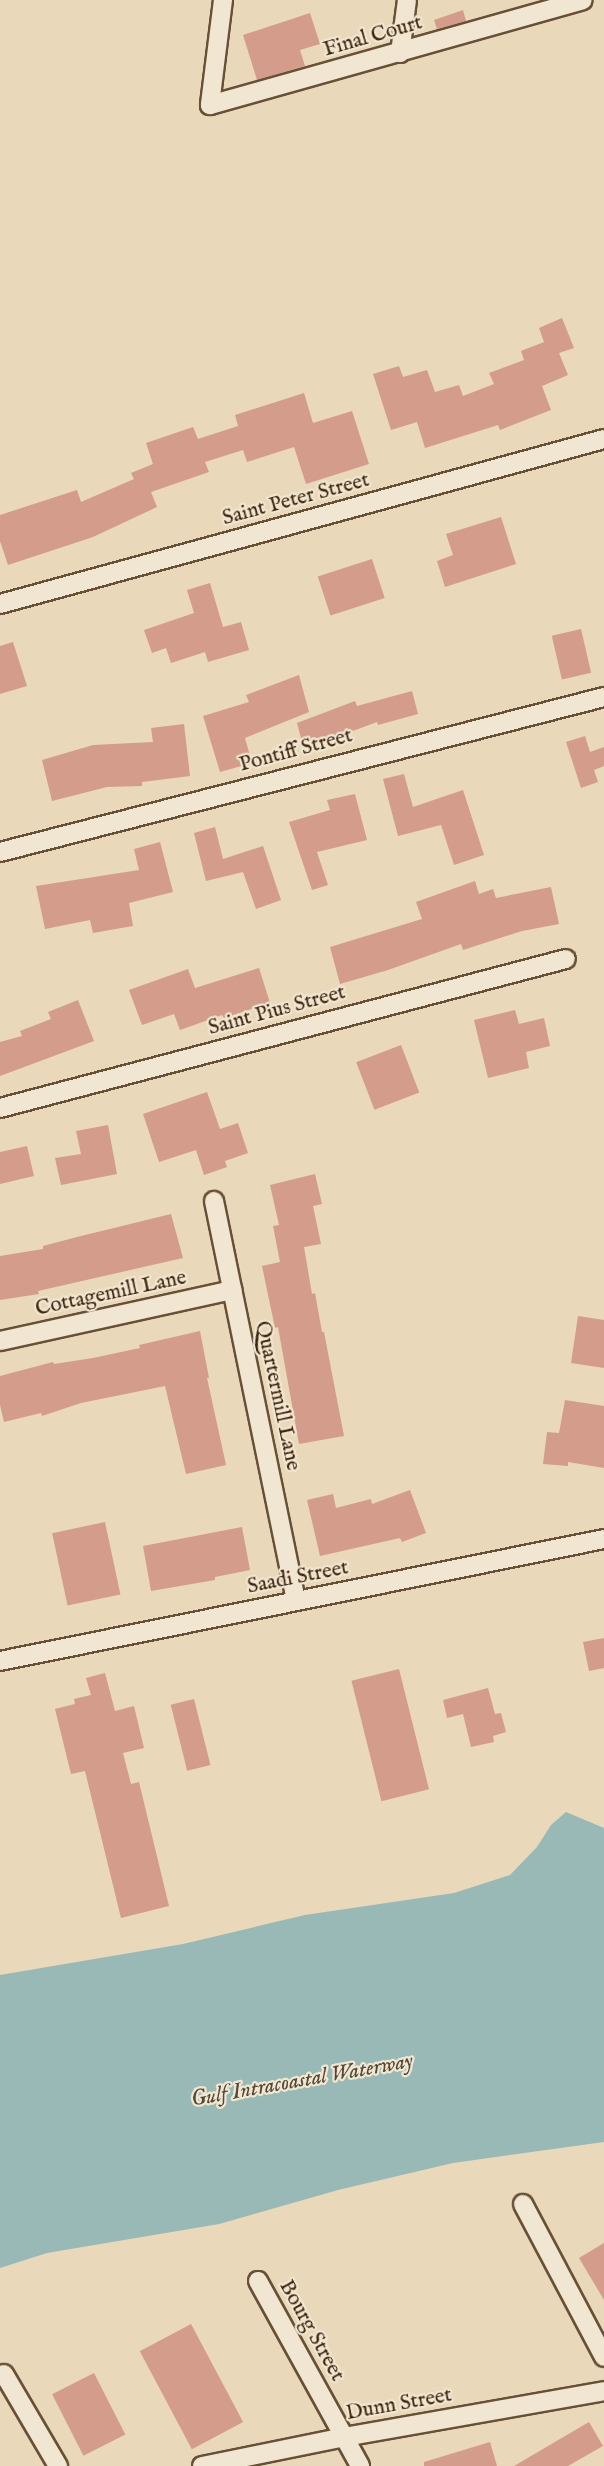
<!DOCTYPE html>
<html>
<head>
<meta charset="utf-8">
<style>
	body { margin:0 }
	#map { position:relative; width:604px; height:2466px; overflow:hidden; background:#e9d8b9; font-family:"IM FELL English",serif }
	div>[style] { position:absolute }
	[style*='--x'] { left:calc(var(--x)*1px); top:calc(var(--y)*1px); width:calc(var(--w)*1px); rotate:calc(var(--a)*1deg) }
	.water>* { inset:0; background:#98b9b5 }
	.building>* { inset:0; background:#d49c8a; transform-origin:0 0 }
	.roads { filter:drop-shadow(2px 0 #675036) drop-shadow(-2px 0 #675036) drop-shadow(0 2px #675036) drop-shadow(0 -2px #675036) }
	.minor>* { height:18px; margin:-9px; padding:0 9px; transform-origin:9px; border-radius:9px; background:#f1e6d2 }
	span { translate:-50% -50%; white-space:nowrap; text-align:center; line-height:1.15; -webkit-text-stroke:4.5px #f1e6d2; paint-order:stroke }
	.street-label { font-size:21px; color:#3c230b }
	.water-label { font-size:22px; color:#534836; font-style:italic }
</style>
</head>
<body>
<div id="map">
	<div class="water">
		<div style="clip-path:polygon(566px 1812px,604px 1828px,604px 2142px,453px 2163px,338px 2190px,219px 2224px,47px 2253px,0 2268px,0 1975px,183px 1944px,305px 1915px,454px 1893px,510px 1875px,537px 1847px,551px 1825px)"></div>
	</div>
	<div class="building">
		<div style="clip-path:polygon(463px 10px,466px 21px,437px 29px,434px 20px)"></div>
		<div style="clip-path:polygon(310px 13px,320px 44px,300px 50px,305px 66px,257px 80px,243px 35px)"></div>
		<div style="clip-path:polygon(562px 318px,574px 348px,559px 353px,568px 375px,542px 386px,551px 410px,500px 430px,498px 425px,425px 448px,417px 422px,391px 430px,373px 374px,399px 366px,403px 377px,427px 370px,435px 392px,459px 385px,463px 396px,494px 384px,489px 373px,524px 360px,521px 351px,544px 342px,539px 328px)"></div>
		<div style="clip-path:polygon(304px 393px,313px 423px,352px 411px,369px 464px,306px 484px,294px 447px,247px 462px,243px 450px,205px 462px,209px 472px,151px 492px,157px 507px,93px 537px,8px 565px,0 541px,0 515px,77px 490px,81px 502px,134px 479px,131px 473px,153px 464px,146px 443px,193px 427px,198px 439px,238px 426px,235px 415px)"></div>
		<div style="clip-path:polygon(501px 517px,516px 564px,445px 587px,437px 561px,453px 555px,446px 534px)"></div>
		<div style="left:372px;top:559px;width:41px;height:57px;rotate:72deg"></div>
		<div style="clip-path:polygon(210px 583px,223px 627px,241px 622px,249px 650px,208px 662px,205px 652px,171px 663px,166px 648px,152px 653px,144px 630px,194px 613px,187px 590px)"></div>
		<div style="left:581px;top:629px;width:45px;height:30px;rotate:77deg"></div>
		<div style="clip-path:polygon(13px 642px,27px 686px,0 694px,0 646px)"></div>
		<div style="clip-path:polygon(299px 675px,309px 712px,245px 738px,252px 763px,220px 772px,203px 716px,249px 702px,246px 695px)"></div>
		<div style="clip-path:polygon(412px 691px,418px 714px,378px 725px,377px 722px,304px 749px,297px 723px,355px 701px,357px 706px)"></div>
		<div style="clip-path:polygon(184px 724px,190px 776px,142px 782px,142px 786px,107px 787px,52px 801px,42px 760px,93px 745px,153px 742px,151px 728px)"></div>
		<div style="clip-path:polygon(585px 736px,590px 752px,604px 747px,604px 766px,594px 770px,598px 782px,581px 788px,566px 742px)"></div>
		<div style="clip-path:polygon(404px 774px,413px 807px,463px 790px,484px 855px,454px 865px,441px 825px,398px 836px,383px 779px)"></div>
		<div style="clip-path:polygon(355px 794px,367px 840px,317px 852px,328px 885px,312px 890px,289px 822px,330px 810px,327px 800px)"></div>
		<div style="clip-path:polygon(215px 827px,223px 859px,263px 846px,281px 900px,256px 909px,243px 872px,206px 881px,194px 833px)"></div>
		<div style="clip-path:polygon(160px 842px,173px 892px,129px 903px,133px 926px,93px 933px,90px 920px,45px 929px,36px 886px,139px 870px,134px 849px)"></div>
		<div style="clip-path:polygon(475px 881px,479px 894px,493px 889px,496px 898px,551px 887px,559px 924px,522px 931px,463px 950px,461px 944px,388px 970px,340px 984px,330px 947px,422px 919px,416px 902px)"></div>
		<div style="clip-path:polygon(259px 968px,270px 1003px,224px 1018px,222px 1015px,180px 1030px,174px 1014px,142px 1025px,129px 990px,188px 969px,195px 988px)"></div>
		<div style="clip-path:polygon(78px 1000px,94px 1041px,0 1076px,0 1042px,22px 1036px,20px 1031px,51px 1019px,48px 1012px)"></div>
		<div style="clip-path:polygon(515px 1010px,519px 1024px,544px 1018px,550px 1046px,526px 1052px,529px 1068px,488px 1078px,474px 1020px)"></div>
		<div style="left:401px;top:1045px;width:51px;height:48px;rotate:69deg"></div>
		<div style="clip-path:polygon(207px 1092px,220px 1129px,238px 1123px,248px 1153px,225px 1161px,227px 1167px,204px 1175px,196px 1150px,159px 1162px,143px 1114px)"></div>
		<div style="clip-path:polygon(108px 1125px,117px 1174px,61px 1185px,55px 1158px,81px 1154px,76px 1131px)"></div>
		<div style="clip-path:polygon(27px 1146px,34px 1176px,0 1184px,0 1152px)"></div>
		<div style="clip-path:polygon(315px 1174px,322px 1204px,313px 1206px,321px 1244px,304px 1247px,312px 1294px,315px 1293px,322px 1332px,324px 1332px,344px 1436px,299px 1444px,278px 1327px,275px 1328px,262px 1266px,280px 1262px,273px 1226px,279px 1225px,270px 1185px)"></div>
		<div style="clip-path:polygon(171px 1214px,183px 1258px,38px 1291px,39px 1294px,0 1300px,0 1256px,43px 1249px,43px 1246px,77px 1237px)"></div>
		<div style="clip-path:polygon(578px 1316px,604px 1320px,604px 1368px,571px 1363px)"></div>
		<div style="clip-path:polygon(200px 1331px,209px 1378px,207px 1378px,226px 1465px,186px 1474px,165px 1386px,81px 1403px,42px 1416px,41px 1413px,4px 1422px,0 1405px,0 1376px,53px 1362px,54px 1364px,93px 1358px,140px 1348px,139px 1345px)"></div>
		<div style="clip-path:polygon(565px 1400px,604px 1406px,604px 1468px,568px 1462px,568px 1466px,543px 1464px,547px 1432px,559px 1433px)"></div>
		<div style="clip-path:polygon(410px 1490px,426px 1533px,402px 1542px,400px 1538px,320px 1556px,307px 1500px,333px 1494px,336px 1508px,371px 1499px,372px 1504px)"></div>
		<div style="left:105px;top:1522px;width:74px;height:54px;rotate:78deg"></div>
		<div style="clip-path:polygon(242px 1527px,250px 1570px,215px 1577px,215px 1580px,151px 1591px,143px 1546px)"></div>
		<div style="clip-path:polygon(604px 1638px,604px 1668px,589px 1671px,583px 1642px)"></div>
		<div style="left:399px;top:1669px;width:124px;height:49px;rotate:76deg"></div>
		<div style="clip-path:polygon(105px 1673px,115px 1711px,134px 1706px,144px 1748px,123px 1753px,131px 1784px,139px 1782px,169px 1906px,121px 1918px,85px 1771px,71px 1774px,55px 1709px,75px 1704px,74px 1699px,91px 1695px,86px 1678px)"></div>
		<div style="clip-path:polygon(488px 1688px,495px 1714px,501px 1713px,506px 1732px,493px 1736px,494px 1742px,471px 1747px,463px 1714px,447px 1718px,443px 1700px)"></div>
		<div style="left:194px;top:1699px;width:68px;height:24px;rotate:76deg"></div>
		<div style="clip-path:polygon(604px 2243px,604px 2300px,579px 2258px)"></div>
		<div style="left:191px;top:2324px;width:111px;height:58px;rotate:62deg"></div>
		<div style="left:94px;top:2373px;width:69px;height:47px;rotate:63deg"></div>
		<div style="clip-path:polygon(589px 2422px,603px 2446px,568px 2466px,514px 2466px)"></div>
		<div style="clip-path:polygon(490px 2442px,497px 2466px,424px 2466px,424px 2462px)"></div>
	</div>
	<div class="roads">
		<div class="minor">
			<div style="--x:223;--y:0;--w:106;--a:97.1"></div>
			<div style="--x:210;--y:105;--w:387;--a:-15.7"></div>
			<div style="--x:400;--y:53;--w:53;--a:-82.5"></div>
			<div style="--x:0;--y:604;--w:626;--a:-15.28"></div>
			<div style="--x:0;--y:852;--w:624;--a:-14.39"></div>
			<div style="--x:0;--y:1108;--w:585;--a:-14.75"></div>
			<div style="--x:214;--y:1201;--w:408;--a:78.4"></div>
			<div style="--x:0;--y:1341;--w:238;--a:-12.4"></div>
			<div style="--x:0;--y:1661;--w:616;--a:-11.42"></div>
			<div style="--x:523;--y:2204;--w:173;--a:62.1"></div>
			<div style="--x:258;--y:2281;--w:211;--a:61.1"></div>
			<div style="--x:4;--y:2374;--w:107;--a:59.6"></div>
			<div style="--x:202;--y:2466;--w:145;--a:-11.5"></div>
			<div style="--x:344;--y:2437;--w:264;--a:-10"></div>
		</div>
	</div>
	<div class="street-label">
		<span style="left:373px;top:37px;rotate:-16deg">Final Court</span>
		<span style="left:296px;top:500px;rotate:-15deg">Saint Peter Street</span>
		<span style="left:296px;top:751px;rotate:-15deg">Pontiff Street</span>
		<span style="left:277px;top:1011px;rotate:-15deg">Saint Pius Street</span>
		<span style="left:111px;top:1294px;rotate:-12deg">Cottagemill Lane</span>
		<span style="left:277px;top:1396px;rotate:78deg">Quartermill Lane</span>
		<span style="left:298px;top:1578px;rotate:-11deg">Saadi Street</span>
		<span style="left:311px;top:2331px;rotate:61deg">Bourg Street</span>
		<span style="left:399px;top:2405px;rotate:-10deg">Dunn Street</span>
	</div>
	<div class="water-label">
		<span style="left:302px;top:2081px;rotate:-10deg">Gulf Intracoastal Waterway</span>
	</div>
</div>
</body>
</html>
